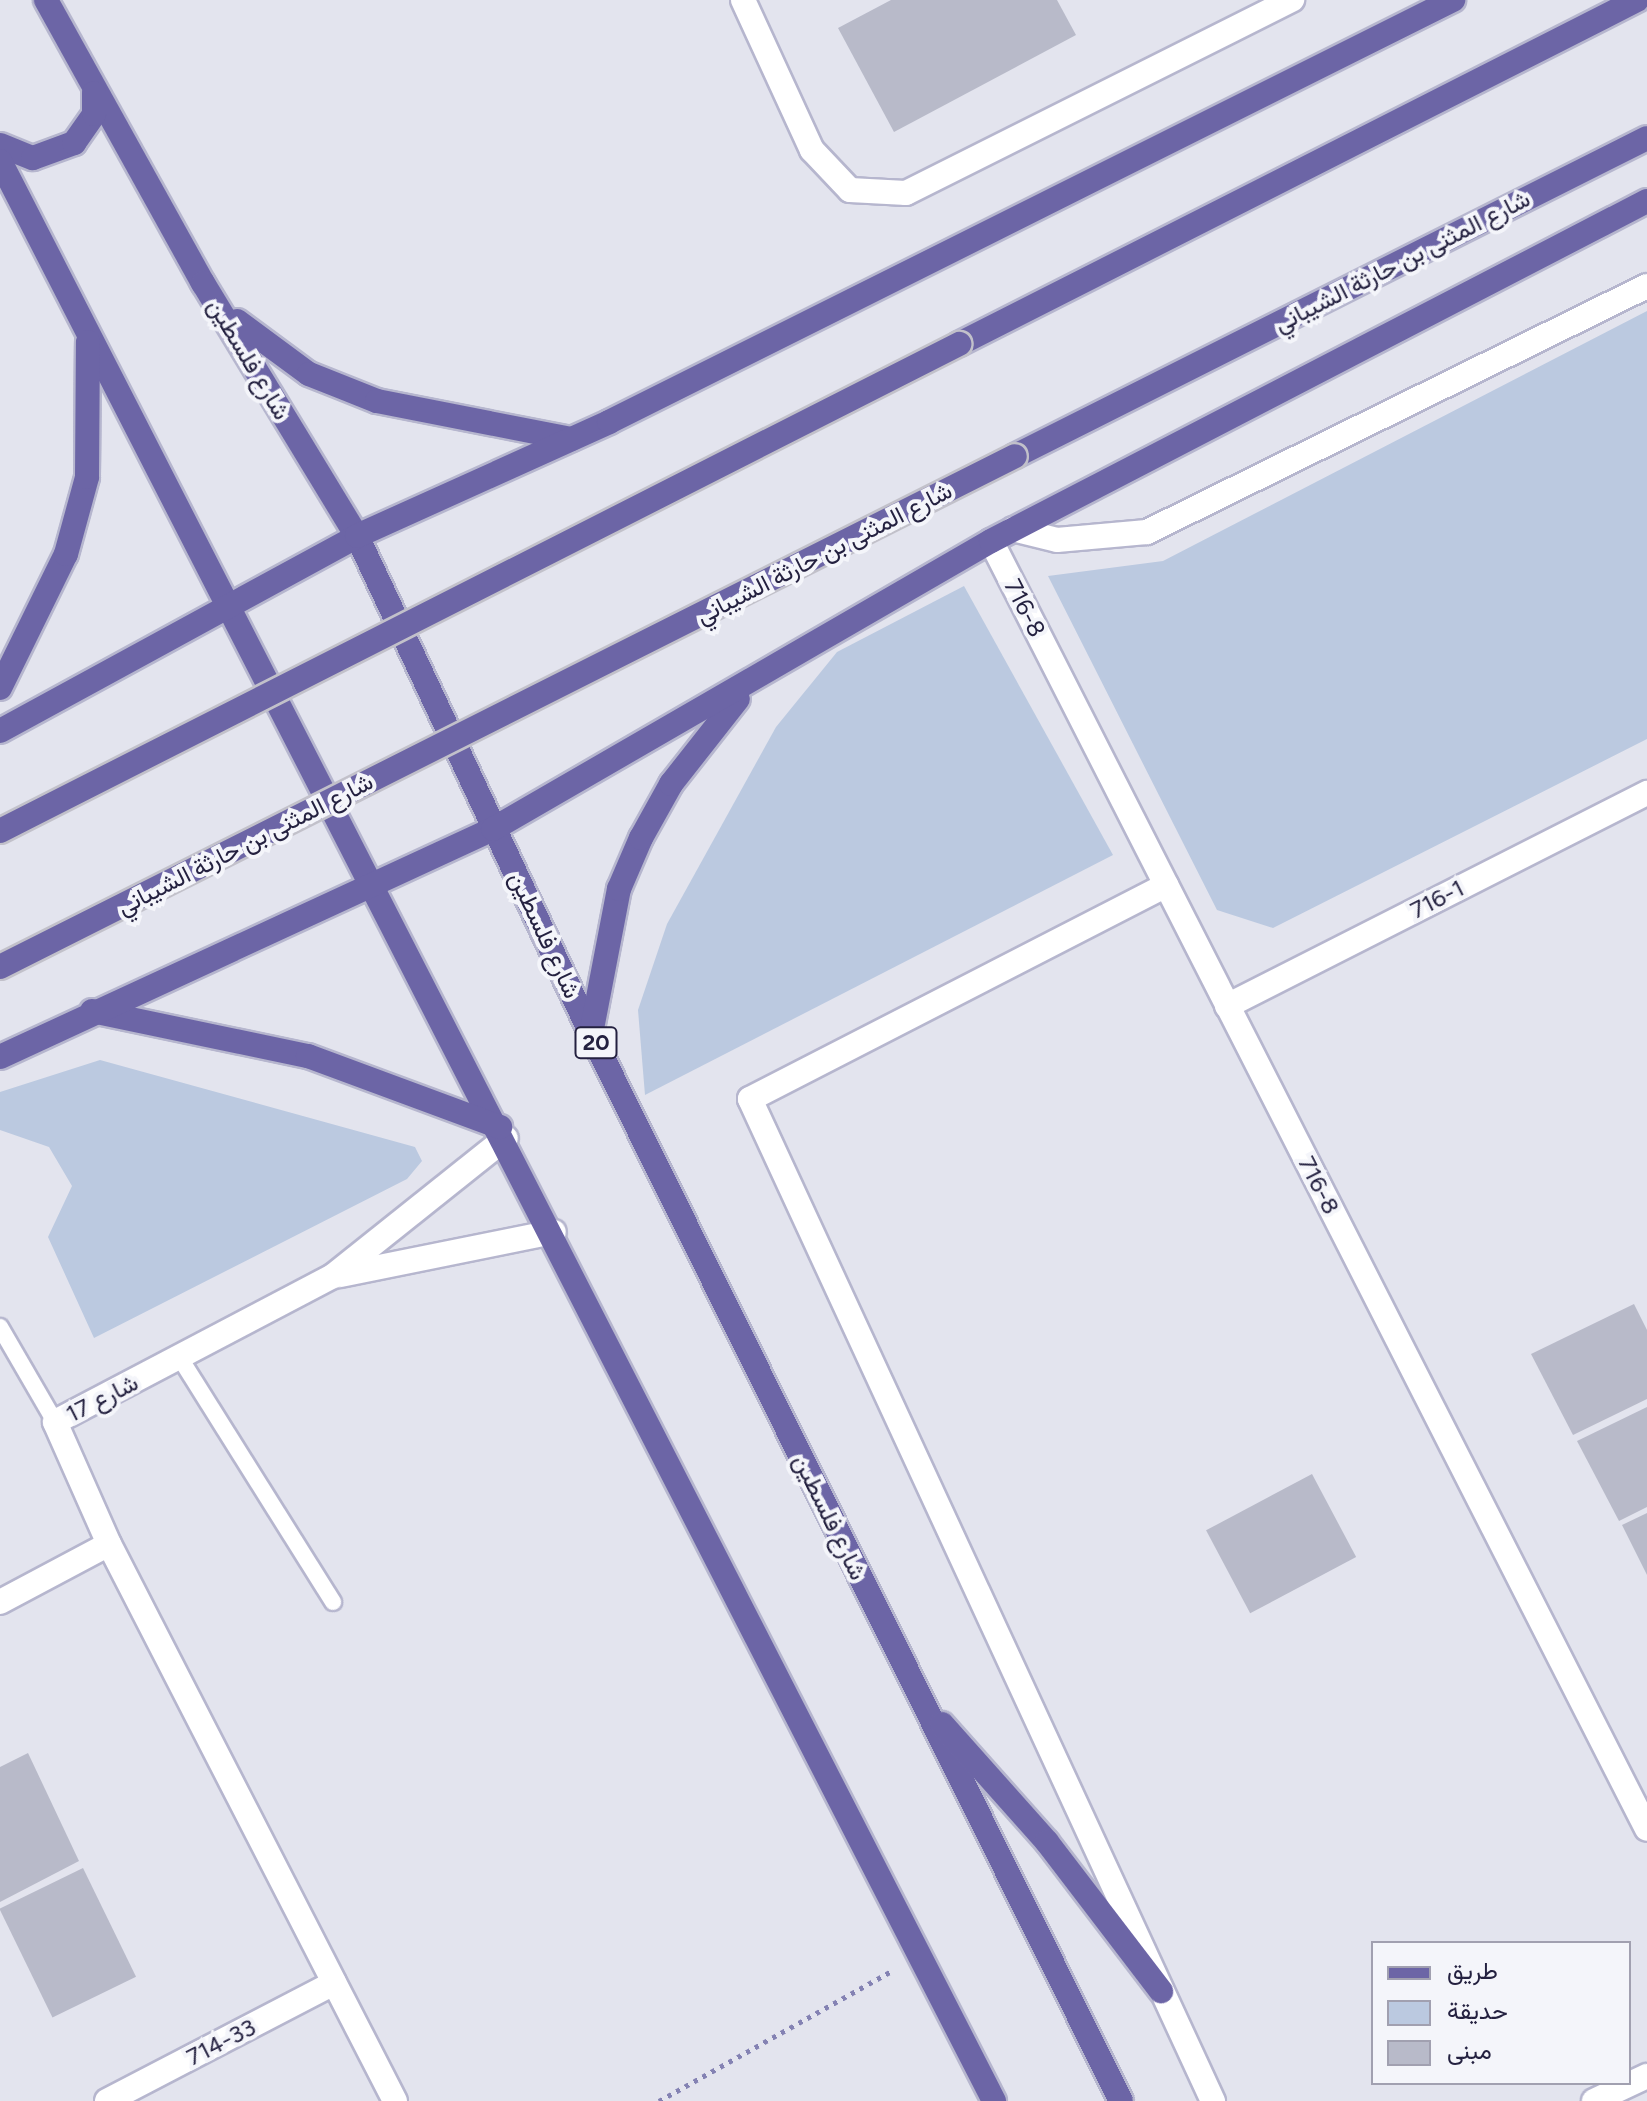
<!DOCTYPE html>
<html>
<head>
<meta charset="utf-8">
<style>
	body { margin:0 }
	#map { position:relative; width:1647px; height:2101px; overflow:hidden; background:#e3e4ee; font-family:Figtree,Vazirmatn,sans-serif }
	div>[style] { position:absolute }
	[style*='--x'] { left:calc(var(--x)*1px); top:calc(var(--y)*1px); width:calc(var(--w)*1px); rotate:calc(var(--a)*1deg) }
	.green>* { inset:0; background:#bbc9e0 }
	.building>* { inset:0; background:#b8bac9; transform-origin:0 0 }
	.path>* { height:5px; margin-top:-2.5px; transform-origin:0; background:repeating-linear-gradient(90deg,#8482b3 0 4px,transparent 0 10px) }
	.roads { filter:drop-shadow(2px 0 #b6b6ce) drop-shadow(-2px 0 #b6b6ce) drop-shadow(0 2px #b6b6ce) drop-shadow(0 -2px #b6b6ce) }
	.lane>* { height:16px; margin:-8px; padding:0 8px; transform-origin:8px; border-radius:8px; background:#fff }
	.street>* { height:24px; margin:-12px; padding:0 12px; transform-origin:12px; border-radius:12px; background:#fff }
	.secondary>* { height:24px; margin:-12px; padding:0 12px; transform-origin:12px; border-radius:12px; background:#fff }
	.primary>* { height:24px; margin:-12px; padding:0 12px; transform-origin:12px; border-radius:12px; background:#6c65a6 }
	.bridges { filter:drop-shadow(2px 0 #c2c1ca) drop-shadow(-2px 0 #c2c1ca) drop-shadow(0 2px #c2c1ca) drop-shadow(0 -2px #c2c1ca) }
	.primary-bridge>* { height:24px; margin:-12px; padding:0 12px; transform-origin:12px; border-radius:12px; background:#6c65a6 }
	span { translate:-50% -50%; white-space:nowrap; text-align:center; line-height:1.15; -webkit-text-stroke:8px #f4f5fa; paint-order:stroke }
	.shield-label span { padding:2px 6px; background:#f4f5fa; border:2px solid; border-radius:6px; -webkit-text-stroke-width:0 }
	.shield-label { font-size:22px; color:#242140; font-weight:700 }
	.street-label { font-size:24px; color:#242140 }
	.legend { position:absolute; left:1371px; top:1941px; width:260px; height:144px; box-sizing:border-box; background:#f4f5fa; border:2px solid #a1a0b0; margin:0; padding:10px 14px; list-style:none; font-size:24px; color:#242140 }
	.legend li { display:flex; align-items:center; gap:16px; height:40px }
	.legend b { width:40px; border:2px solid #a1a0b0 }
</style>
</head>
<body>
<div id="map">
	<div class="green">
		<div style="clip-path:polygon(1647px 311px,1647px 739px,1273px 928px,1217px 910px,1048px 576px,1163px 561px)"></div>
		<div style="clip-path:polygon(964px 586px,1113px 855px,645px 1095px,638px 1010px,667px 924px,776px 727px,837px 652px)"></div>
		<div style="clip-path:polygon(100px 1060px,415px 1147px,422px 1161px,407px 1179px,94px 1338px,48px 1237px,72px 1186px,49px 1147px,0 1130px,0 1092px)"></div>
	</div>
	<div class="building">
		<div style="clip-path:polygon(891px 0,1057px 0,1076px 35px,894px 132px,838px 28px)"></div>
		<div style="clip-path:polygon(1634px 1304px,1647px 1330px,1647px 1399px,1573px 1435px,1531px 1354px)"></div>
		<div style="clip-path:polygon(1647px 1407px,1647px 1507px,1619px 1521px,1577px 1441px)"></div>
		<div style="left:1312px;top:1474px;width:94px;height:120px;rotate:62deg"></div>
		<div style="clip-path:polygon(1647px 1513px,1647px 1575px,1622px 1525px)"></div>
		<div style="clip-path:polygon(28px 1753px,79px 1861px,0 1902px,0 1767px)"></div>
		<div style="left:83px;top:1868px;width:121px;height:93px;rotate:64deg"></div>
	</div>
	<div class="path">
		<div style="--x:659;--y:2101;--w:267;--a:-29.2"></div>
	</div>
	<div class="roads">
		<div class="lane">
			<div style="--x:0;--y:1327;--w:110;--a:59.9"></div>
			<div style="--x:180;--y:1358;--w:288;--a:57.9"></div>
		</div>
		<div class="street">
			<div style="--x:743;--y:0;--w:165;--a:65.3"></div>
			<div style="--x:812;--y:150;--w:55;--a:46.5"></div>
			<div style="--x:850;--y:190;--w:56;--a:3.1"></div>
			<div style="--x:906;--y:193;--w:432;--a:-26.6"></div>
			<div style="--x:1013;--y:529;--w:45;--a:14"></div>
			<div style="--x:1057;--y:540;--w:90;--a:-5.1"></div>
			<div style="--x:1147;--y:532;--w:557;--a:-26.2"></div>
			<div style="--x:991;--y:541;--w:1445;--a:63.01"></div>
			<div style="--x:1227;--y:1006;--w:471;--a:-26.9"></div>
			<div style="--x:750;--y:1099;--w:468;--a:-27.2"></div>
			<div style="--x:340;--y:1275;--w:218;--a:-11.4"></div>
			<div style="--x:109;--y:1544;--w:626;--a:62.82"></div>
			<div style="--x:0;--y:1602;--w:123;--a:-28"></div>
			<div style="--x:109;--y:1544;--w:133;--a:-113.9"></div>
			<div style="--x:55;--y:1422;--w:314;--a:-27.7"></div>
			<div style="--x:333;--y:1276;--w:221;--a:-38.6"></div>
			<div style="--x:107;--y:2101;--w:256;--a:-27.5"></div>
			<div style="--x:1594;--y:2101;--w:59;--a:-25.3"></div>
		</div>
		<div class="secondary">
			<div style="--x:750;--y:1099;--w:1104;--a:65.2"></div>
		</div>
		<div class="primary">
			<div style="--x:46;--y:0;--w:324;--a:61"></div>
			<div style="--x:203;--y:283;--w:296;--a:58.7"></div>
			<div style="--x:357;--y:536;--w:550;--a:64.83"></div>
			<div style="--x:591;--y:1034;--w:1191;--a:63.59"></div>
			<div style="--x:0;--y:145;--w:35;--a:22"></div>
			<div style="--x:33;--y:158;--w:44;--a:-20.1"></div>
			<div style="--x:74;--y:143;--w:35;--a:-55"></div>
			<div style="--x:94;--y:114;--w:21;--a:-90"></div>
			<div style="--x:0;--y:161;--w:2180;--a:62.87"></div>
			<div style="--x:237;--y:321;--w:89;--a:36.4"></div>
			<div style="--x:309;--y:374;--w:73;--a:21.7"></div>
			<div style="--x:377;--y:401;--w:198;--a:11.1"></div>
			<div style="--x:959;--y:344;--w:760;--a:-26.9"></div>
			<div style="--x:1015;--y:456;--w:707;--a:-26.71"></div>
			<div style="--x:0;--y:688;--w:149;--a:-63.8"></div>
			<div style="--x:66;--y:554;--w:80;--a:-74.7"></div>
			<div style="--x:87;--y:477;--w:135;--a:-89.6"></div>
			<div style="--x:0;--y:731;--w:407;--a:-28.6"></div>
			<div style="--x:357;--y:536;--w:277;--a:-24.3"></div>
			<div style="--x:609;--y:422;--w:944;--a:-26.57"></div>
			<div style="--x:92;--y:1011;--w:221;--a:11.8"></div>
			<div style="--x:308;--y:1056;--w:205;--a:20.3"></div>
			<div style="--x:591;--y:1034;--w:148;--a:-79.1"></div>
			<div style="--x:619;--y:889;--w:56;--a:-66.7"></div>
			<div style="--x:641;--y:838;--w:62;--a:-60.9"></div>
			<div style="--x:671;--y:784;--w:108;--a:-51.8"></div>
			<div style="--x:0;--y:1057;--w:543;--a:-24.82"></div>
			<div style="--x:493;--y:829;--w:575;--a:-30.04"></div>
			<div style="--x:991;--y:541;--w:739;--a:-27.4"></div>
			<div style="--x:942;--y:1724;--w:158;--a:48.3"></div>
			<div style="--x:1047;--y:1842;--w:188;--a:52.6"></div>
		</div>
	</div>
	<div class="bridges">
		<div class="primary-bridge">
			<div style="--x:0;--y:831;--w:1076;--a:-26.92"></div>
			<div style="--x:0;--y:967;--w:1136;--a:-26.72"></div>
		</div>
	</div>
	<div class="shield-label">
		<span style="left:596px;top:1043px">20</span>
	</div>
	<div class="street-label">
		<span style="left:1402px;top:261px;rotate:-27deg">شارع المثنى بن حارثة الشيباني</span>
		<span style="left:249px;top:359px;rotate:59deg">شارع فلسطين</span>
		<span style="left:824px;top:553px;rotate:-27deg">شارع المثنى بن حارثة الشيباني</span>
		<span style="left:1025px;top:608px;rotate:63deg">716-8</span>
		<span style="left:245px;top:844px;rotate:-27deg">شارع المثنى بن حارثة الشيباني</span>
		<span style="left:1437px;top:899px;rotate:-27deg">716-1</span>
		<span style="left:545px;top:935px;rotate:65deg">شارع فلسطين</span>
		<span style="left:1319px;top:1185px;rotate:63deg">716-8</span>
		<span style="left:102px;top:1398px;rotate:-27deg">شارع 17</span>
		<span style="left:830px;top:1517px;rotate:64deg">شارع فلسطين</span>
		<span style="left:221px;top:2042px;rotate:-27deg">714-33</span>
	</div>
	<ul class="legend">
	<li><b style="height:10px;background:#6c65a6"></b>طريق</li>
	<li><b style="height:22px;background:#bbc9e0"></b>حديقة</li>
	<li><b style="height:22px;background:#b8bac9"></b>مبنى</li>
	</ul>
</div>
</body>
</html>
